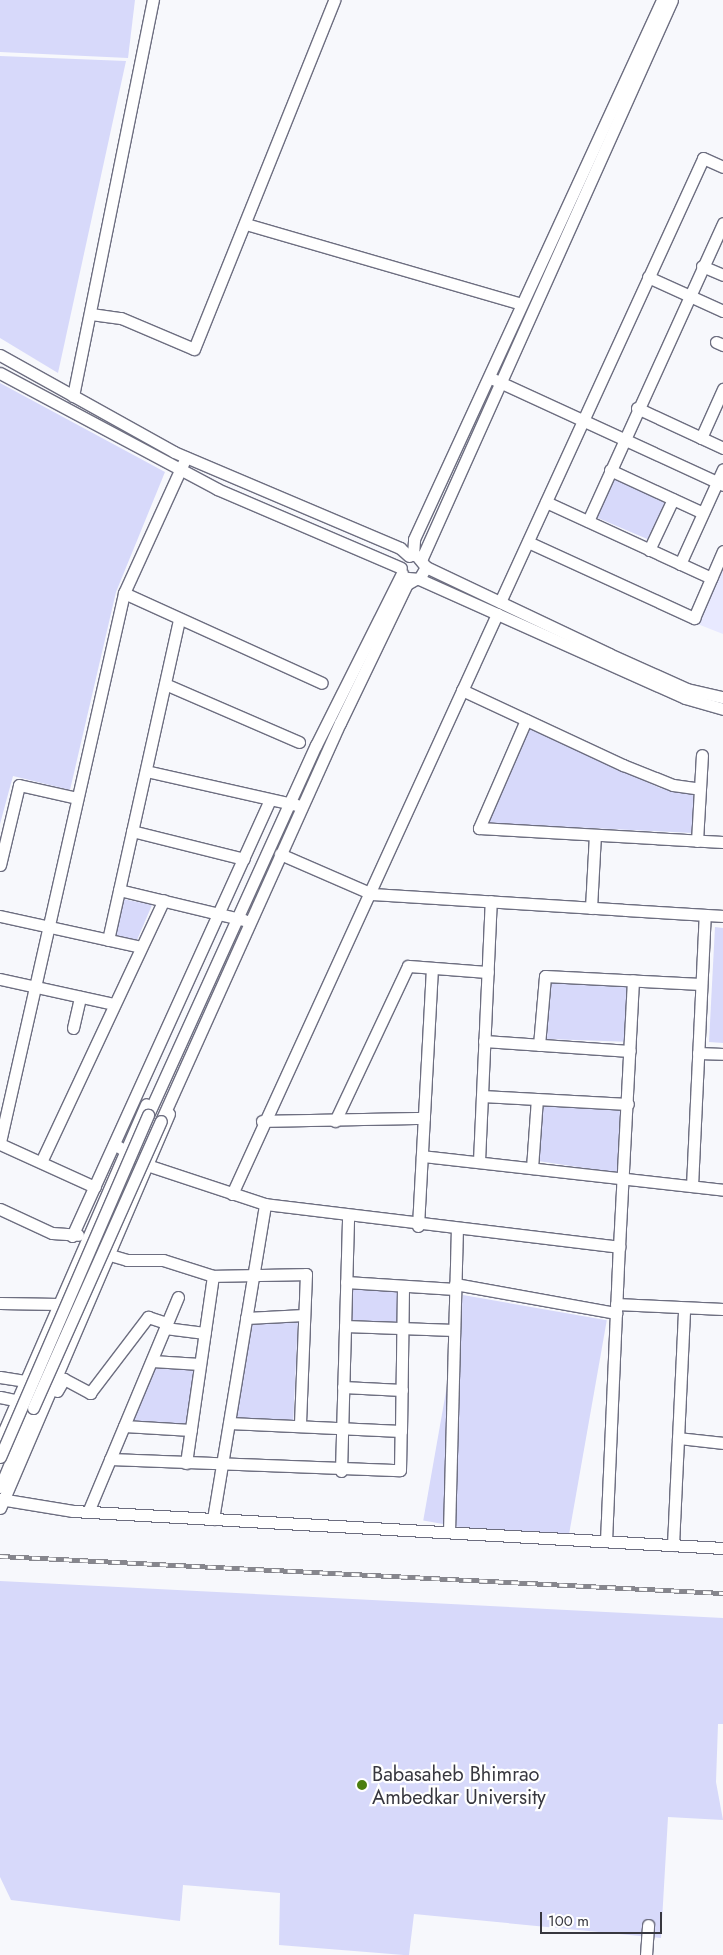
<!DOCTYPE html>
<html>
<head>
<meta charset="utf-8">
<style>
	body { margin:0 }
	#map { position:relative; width:723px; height:1955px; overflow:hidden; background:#f7f8fc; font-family:Jost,sans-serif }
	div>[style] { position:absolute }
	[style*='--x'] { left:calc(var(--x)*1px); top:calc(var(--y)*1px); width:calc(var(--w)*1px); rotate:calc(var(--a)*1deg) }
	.built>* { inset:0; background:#e8e9ff }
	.green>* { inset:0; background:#d7d9fa; transform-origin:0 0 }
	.roads { filter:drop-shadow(1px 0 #6d6e80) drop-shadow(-1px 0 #6d6e80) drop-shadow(0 1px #6d6e80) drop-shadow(0 -1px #6d6e80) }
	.minor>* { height:11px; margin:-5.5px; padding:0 5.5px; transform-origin:5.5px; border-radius:5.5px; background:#fff }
	.rail>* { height:4.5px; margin-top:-2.25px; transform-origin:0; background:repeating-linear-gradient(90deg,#fff 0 8px,#86868d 0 16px); box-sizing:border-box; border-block:1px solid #86868d }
	.bridges { filter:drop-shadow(1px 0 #6d6e80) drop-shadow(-1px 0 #6d6e80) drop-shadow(0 1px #6d6e80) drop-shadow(0 -1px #6d6e80) }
	.minor-bridge>* { height:11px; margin:-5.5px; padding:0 5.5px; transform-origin:5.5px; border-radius:5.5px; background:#fff }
	.dots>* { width:14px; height:14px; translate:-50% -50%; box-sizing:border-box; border:2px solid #fff; border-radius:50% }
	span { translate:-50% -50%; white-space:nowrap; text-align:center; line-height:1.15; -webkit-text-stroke:4.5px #fff; paint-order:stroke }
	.poi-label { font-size:20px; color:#37373f }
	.left { translate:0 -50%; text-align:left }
	.scale { position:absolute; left:540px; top:1912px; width:122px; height:22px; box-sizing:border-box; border:2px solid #37373f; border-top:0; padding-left:6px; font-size:15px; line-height:18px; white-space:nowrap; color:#37373f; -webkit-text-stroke:4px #fff; paint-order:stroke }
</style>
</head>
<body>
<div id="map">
	<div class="built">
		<div style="clip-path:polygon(723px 562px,723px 634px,695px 623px)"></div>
	</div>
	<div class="green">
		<div style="clip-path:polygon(0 0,135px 0,128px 58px,0 52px)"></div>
		<div style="clip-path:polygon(0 56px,126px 61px,58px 373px,0 338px)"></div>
		<div style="clip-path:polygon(0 383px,165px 472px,116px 592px,70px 790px,13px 776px,0 824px)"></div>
		<div style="left:614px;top:477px;width:58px;height:44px;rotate:23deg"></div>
		<div style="clip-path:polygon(529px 728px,660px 788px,693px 793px,693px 833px,485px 823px)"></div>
		<div style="clip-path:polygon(123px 899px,152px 905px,137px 940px,115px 935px)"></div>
		<div style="clip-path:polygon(715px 927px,723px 928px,723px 1043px,709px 1042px)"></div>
		<div style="left:549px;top:982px;width:79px;height:57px;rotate:2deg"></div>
		<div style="clip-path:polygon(542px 1104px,622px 1107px,618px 1173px,538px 1161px)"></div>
		<div style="left:351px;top:1285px;width:55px;height:40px;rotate:3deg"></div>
		<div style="left:463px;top:1295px;width:146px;height:229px;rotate:10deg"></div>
		<div style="clip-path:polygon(298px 1319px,293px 1425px,232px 1423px,250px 1322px)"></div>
		<div style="clip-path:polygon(156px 1367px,196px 1370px,187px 1426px,131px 1424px)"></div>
		<div style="clip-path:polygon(0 1581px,723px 1618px,723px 1724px,718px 1724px,716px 1782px,723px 1820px,668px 1817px,661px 1938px,414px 1914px,409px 1955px,404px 1955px,279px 1945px,280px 1893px,183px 1885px,180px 1921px,11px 1900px,0 1877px)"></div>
	</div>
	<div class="roads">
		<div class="minor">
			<div style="--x:246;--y:224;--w:286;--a:16.2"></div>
			<div style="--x:702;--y:266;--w:23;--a:23"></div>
			<div style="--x:648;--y:277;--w:82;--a:24.4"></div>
			<div style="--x:91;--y:314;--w:30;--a:8"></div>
			<div style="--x:121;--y:318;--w:79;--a:23"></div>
			<div style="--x:194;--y:349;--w:376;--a:-68.1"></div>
			<div style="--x:716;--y:342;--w:8;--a:23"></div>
			<div style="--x:0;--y:355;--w:199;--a:29.1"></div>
			<div style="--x:174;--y:452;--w:246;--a:23"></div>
			<div style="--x:400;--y:548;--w:12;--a:42"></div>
			<div style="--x:0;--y:373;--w:246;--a:28.1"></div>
			<div style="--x:217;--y:489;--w:200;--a:23.2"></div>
			<div style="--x:493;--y:379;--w:253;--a:24.7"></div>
			<div style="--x:73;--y:396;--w:404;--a:-78.6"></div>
			<div style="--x:637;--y:408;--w:95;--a:24.9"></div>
			<div style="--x:701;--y:438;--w:54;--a:-65.8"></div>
			<div style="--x:610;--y:470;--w:102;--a:24.8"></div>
			<div style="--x:546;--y:502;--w:182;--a:24.7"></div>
			<div style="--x:588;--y:521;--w:327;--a:-65.6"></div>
			<div style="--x:528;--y:542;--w:183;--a:24.6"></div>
			<div style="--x:694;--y:618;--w:73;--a:-66.6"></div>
			<div style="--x:649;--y:550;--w:56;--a:-64.8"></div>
			<div style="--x:413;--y:555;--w:16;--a:-86"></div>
			<div style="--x:414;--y:539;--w:593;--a:-65.29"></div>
			<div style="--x:417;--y:556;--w:14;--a:51"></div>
			<div style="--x:426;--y:567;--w:203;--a:25.4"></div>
			<div style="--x:609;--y:654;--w:85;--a:24.2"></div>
			<div style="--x:687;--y:689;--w:37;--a:13"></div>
			<div style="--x:422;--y:558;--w:611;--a:-65.87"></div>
			<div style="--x:680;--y:564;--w:104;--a:-65.6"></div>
			<div style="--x:408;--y:578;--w:11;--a:5"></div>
			<div style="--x:419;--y:579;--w:14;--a:-60"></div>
			<div style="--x:419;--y:579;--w:291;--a:24.1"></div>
			<div style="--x:685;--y:698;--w:40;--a:16"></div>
			<div style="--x:124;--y:593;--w:217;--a:24.4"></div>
			<div style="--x:500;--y:602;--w:488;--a:-65.4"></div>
			<div style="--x:703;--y:158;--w:22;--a:24"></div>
			<div style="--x:165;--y:684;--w:146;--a:23.4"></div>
			<div style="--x:462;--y:690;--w:178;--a:25"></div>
			<div style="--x:623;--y:765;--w:54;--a:21.8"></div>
			<div style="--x:673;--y:785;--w:27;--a:8"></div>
			<div style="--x:526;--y:720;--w:118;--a:113.5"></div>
			<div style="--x:479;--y:828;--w:244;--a:3.3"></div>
			<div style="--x:146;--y:771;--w:155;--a:12.7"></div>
			<div style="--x:132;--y:831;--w:115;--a:14"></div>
			<div style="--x:697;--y:841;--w:86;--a:-86.7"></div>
			<div style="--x:280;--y:854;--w:100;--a:23.5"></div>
			<div style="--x:372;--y:894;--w:352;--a:3.6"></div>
			<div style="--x:0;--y:865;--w:82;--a:-76.6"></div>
			<div style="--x:19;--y:785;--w:59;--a:12.6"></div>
			<div style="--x:119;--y:890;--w:129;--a:13.5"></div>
			<div style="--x:591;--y:908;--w:73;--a:-86.9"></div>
			<div style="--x:0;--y:916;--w:144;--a:12.4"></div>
			<div style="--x:108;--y:940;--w:327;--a:-77.5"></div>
			<div style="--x:0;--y:979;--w:117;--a:12.4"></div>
			<div style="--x:73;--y:1028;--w:32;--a:-77"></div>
			<div style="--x:484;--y:1041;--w:146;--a:3.9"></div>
			<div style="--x:539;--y:1045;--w:69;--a:-85"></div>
			<div style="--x:545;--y:976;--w:156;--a:2.9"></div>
			<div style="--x:698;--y:1053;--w:25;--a:2"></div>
			<div style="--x:482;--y:1096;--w:146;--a:3.1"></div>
			<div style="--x:148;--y:1115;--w:406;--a:-65.6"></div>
			<div style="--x:316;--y:745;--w:192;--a:-63.4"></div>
			<div style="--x:161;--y:1121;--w:436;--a:-65.8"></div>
			<div style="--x:340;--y:723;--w:154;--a:-64.3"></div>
			<div style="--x:407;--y:584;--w:8;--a:-30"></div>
			<div style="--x:262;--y:1121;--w:162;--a:-1.1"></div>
			<div style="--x:335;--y:1121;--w:171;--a:-64.8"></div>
			<div style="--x:408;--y:966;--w:80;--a:4.3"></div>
			<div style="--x:0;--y:1142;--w:563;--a:-77.27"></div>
			<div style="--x:124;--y:593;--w:149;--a:-65.5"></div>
			<div style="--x:0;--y:1144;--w:104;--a:24.4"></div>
			<div style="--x:114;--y:1144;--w:42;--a:31.4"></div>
			<div style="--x:150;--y:1166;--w:121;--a:18.3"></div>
			<div style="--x:265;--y:1204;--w:357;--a:6.9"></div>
			<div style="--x:619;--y:1247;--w:267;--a:-87"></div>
			<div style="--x:422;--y:1156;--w:303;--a:6.4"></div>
			<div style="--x:479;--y:1161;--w:260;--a:-87.4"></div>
			<div style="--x:41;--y:1162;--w:289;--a:-64.9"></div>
			<div style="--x:532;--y:1168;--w:69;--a:-85.9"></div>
			<div style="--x:692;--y:1186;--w:271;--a:-87.3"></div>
			<div style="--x:232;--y:1194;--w:638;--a:-65.44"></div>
			<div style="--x:0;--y:1209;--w:57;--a:24.8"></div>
			<div style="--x:52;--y:1233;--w:26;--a:4"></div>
			<div style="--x:418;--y:1226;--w:258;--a:-86.9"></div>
			<div style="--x:72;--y:1236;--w:478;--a:-65.6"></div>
			<div style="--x:110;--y:1255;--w:18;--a:16"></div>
			<div style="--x:127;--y:1260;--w:36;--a:0"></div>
			<div style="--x:163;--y:1260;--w:52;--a:17.7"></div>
			<div style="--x:346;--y:1282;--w:109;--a:3.7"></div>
			<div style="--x:455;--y:1284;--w:164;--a:10.2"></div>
			<div style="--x:0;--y:1303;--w:59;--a:1"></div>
			<div style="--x:616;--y:1304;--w:107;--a:2.7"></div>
			<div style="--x:246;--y:1318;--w:58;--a:-3"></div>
			<div style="--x:345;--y:1326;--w:109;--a:2.1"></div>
			<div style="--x:165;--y:1328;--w:40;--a:7.1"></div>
			<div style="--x:152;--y:1361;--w:48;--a:3.6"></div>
			<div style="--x:0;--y:1377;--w:33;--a:9"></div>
			<div style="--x:343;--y:1387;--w:59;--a:2.9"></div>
			<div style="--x:57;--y:1391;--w:14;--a:-60"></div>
			<div style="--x:64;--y:1379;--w:30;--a:28"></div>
			<div style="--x:90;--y:1393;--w:96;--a:-52.7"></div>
			<div style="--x:148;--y:1317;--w:20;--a:18"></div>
			<div style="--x:0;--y:1397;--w:24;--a:12"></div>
			<div style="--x:229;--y:1423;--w:172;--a:2.7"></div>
			<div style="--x:401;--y:1431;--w:145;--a:-89.2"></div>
			<div style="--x:124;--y:1426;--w:67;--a:3.4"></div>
			<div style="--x:678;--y:1438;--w:45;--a:6.3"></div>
			<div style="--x:0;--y:1440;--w:366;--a:-66.5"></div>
			<div style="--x:110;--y:1459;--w:290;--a:2.2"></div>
			<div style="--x:400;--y:1470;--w:39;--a:-89"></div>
			<div style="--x:186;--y:1463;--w:189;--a:-81.8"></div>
			<div style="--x:213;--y:1276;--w:93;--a:-1.2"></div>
			<div style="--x:306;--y:1274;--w:152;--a:92.3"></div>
			<div style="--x:341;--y:1471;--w:253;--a:-88.4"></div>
			<div style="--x:0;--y:1487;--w:86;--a:-67.3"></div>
			<div style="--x:0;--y:1499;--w:74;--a:9.3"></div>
			<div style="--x:73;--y:1511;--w:651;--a:3.26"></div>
			<div style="--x:0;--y:1508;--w:429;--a:-66.8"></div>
			<div style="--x:88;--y:1512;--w:233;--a:-67.3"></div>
			<div style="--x:213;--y:1519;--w:319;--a:-80.6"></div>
			<div style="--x:449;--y:1532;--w:302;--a:-88.5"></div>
			<div style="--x:606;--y:1541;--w:294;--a:-87.5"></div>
			<div style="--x:673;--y:1545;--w:237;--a:-87.3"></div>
			<div style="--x:646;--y:1955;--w:30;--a:-86"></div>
		</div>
	</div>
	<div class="rail">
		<div style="--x:0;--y:1556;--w:724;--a:2.93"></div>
	</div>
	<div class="bridges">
		<div class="minor-bridge">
			<div style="--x:33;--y:1408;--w:314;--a:-66"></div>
			<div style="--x:0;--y:1457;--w:373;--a:-66.6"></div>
		</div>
	</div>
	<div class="dots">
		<div style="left:362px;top:1785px;background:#4b7e0f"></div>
	</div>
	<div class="poi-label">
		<span class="left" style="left:372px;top:1786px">Babasaheb Bhimrao<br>Ambedkar University</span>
	</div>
	<div class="scale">100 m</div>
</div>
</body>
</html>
